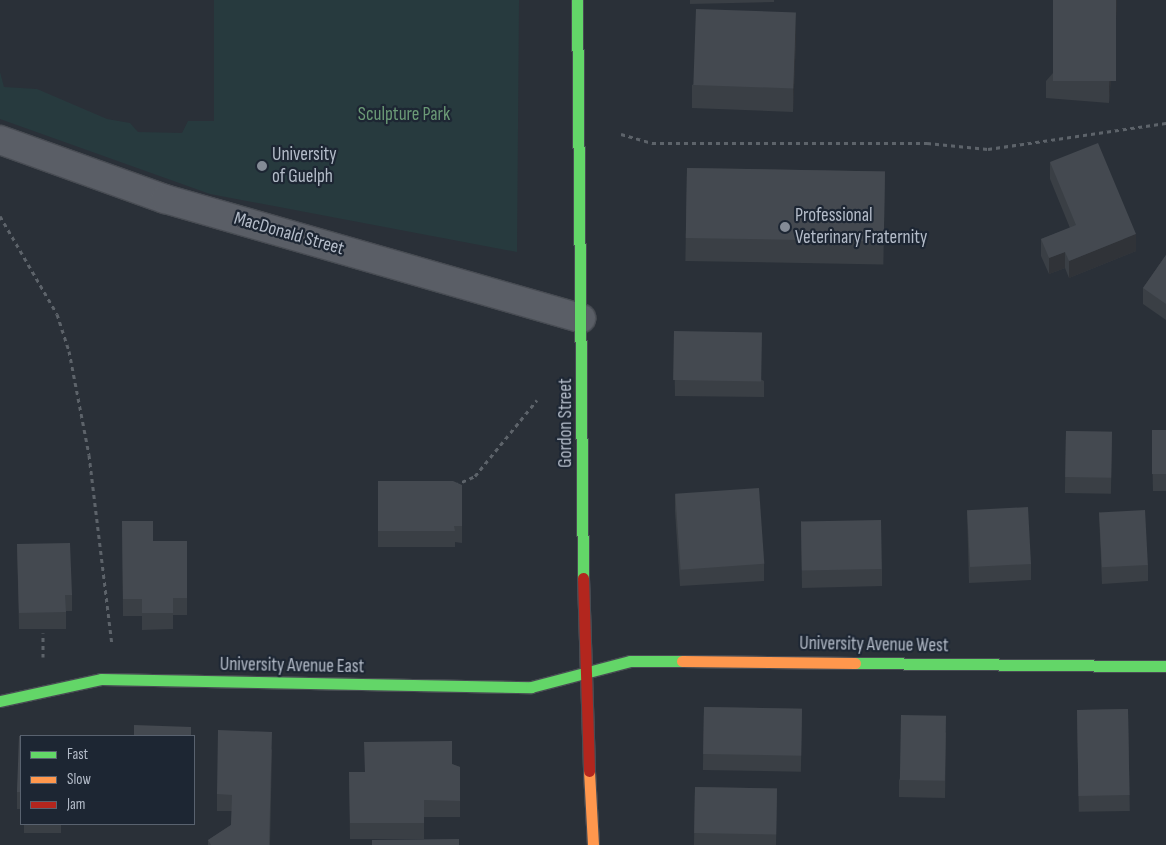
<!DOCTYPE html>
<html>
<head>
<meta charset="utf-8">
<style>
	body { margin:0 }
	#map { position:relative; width:1166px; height:845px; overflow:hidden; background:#2a3038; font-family:"Sofia Sans Condensed",sans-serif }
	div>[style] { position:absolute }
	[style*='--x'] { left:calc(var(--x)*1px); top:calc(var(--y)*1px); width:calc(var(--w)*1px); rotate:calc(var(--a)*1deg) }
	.green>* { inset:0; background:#273a3e }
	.path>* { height:3px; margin-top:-1.5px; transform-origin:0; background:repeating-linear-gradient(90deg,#5d636a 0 4px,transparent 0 8px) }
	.roads { filter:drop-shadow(1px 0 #484c53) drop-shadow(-1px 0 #484c53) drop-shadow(0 1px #484c53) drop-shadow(0 -1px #484c53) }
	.street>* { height:28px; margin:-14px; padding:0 14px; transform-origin:14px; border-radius:14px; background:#5a5e66 }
	.fast>* { height:11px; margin:-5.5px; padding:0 5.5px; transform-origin:5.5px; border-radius:5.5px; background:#63d668 }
	.slow>* { height:11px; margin:-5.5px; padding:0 5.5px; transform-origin:5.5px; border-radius:5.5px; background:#ff974d }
	.jam>* { height:11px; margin:-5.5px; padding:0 5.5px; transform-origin:5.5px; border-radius:5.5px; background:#b3261e }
	.wall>* { inset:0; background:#3a3f45; transform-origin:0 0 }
	.shaded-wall>* { inset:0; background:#303338 }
	.building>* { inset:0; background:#444950; transform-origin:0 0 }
	.dots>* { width:14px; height:14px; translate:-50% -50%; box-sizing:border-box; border:2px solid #1d2633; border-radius:50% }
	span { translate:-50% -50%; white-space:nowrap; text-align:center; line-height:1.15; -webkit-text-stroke:4.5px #1d2633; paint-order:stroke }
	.park-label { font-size:19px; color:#6b9a76 }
	.poi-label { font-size:19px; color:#b4bcc9 }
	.left { translate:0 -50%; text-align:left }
	.street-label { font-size:19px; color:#b4bcc9 }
	.legend { position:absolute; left:20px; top:735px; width:175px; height:90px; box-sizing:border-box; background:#1d2633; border:1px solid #59626f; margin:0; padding:6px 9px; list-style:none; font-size:15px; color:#b4bcc9 }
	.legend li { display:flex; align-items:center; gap:10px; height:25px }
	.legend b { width:25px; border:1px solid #59626f }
</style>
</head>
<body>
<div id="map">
	<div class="green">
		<div style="clip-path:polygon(214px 0,519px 0,517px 252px,210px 194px,0 119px,0 72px,4px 87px,37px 89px,107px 119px,130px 123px,138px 132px,182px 133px,188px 121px,214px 121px)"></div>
	</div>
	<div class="path">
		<div style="--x:621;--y:134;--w:32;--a:16"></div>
		<div style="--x:652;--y:143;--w:275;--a:0"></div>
		<div style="--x:927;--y:143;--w:61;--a:5.6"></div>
		<div style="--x:988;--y:149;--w:180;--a:-8.3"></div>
		<div style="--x:0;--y:216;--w:113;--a:59.8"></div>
		<div style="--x:57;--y:314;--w:39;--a:72"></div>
		<div style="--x:69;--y:351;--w:106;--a:79.1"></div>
		<div style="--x:89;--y:455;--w:191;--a:83.1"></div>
		<div style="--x:455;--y:485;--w:22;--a:-24"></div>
		<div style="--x:475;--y:476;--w:98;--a:-50.8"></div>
		<div style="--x:43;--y:657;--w:24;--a:-90"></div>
	</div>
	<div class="roads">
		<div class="street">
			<div style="--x:0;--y:140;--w:175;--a:19.7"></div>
			<div style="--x:165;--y:199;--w:433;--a:16"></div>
		</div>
		<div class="fast">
			<div style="--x:577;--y:0;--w:578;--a:89.41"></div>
			<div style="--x:855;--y:663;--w:311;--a:0.6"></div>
			<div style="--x:0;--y:701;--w:103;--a:-12.3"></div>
			<div style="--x:101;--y:679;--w:430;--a:1.1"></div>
			<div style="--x:531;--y:687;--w:102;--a:-14.7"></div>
			<div style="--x:630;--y:661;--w:52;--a:0"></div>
		</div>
		<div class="slow">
			<div style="--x:682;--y:661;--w:173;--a:0.7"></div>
			<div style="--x:589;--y:771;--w:74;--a:86.9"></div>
		</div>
		<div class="jam">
			<div style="--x:583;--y:578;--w:193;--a:88.2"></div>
		</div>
	</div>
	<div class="wall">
		<div style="clip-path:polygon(690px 0,774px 0,774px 2px,690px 4px)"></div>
		<div style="clip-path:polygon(1117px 0,1109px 103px,1046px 98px,1046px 81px)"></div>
		<div style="clip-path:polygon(796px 37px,793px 112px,692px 108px,692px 85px)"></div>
		<div style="clip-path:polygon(1050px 162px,1136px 251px,1069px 278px,1065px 268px,1049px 274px,1041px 256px,1041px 239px,1070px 228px,1050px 179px)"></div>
		<div style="left:687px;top:168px;width:198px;height:93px;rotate:1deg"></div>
		<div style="clip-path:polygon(1166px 255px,1166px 320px,1143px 304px,1143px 288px)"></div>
		<div style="clip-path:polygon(674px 331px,764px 381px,764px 397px,675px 396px)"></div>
		<div style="clip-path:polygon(1166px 430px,1166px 491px,1153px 491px,1152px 447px)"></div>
		<div style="left:1066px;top:431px;width:46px;height:62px;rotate:1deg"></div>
		<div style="clip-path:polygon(378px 481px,462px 485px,462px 543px,455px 542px,455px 547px,378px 547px)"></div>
		<div style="clip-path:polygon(675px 494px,764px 564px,764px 581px,680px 586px,675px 511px)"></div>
		<div style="clip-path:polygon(967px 510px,1031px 564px,1031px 580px,969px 583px)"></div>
		<div style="clip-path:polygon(1099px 512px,1148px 565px,1148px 581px,1102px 584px)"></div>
		<div style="clip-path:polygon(122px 521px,153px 541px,187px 541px,187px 615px,173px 615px,173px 629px,142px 630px,142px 616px,123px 616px)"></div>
		<div style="clip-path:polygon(801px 521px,882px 569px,882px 586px,802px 588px)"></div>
		<div style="clip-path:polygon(17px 544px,72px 595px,72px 611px,66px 611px,66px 629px,19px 629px)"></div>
		<div style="left:704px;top:707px;width:98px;height:63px;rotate:1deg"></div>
		<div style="left:1128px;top:709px;width:102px;height:51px;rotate:89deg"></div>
		<div style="clip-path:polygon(946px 732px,945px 798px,899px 797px,899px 780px)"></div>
		<div style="clip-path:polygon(21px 736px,21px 809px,17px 809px,17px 792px)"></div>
		<div style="clip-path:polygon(272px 749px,270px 845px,208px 845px,208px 840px,231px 825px,232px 811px,217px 811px,217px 794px)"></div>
		<div style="clip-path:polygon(452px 764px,460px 767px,460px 817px,424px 817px,424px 839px,350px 839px,349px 772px,365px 772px)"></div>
		<div style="left:695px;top:787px;width:82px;height:58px;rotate:1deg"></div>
		<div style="left:24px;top:824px;width:37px;height:9px"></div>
	</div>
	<div class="shaded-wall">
		<div style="clip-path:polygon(1116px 0,1117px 0,1117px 7px,1109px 103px,1109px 87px)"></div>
		<div style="clip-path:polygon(796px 13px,796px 37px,793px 112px,793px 89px)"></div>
		<div style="clip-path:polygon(1136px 234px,1136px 251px,1069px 278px,1069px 261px)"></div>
		<div style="clip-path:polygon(1065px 252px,1065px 268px,1049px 274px,1049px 258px)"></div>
	</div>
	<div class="building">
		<div style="left:1053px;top:0;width:63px;height:81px"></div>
		<div style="left:696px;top:9px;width:100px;height:76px;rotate:2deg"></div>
		<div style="clip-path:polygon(1098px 143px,1136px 234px,1069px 261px,1065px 252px,1049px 258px,1041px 239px,1076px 225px,1050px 162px)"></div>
		<div style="left:687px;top:168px;width:198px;height:70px;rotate:1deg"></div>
		<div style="clip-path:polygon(1166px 255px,1166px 304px,1143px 288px)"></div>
		<div style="left:674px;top:331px;width:88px;height:49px;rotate:1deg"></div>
		<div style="left:1166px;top:430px;width:44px;height:14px;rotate:90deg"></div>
		<div style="left:1066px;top:431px;width:46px;height:46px;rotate:1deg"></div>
		<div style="clip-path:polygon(378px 481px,453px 481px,462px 485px,462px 526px,454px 526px,455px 531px,378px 531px)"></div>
		<div style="left:759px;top:488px;width:76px;height:84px;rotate:86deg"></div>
		<div style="left:1028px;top:507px;width:57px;height:61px;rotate:87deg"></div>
		<div style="left:1145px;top:510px;width:55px;height:46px;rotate:87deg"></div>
		<div style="left:881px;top:520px;width:49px;height:80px;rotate:89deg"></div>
		<div style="clip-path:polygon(122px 521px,153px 521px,153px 541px,187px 541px,187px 598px,173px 598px,173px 613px,142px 613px,142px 599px,123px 599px)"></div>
		<div style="clip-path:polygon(70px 543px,72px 595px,65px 595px,66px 612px,19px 613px,17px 544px)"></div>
		<div style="left:704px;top:707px;width:98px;height:47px;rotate:1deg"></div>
		<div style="left:1128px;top:709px;width:86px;height:51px;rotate:89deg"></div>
		<div style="left:901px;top:715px;width:45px;height:65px;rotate:1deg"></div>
		<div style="clip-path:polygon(134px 725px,191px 727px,191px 736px,134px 736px)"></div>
		<div style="clip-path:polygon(218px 730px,272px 732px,269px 845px,211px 845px,208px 840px,231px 825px,232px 795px,217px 794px)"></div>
		<div style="clip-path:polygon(19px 736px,30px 736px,21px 736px,21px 792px,17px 792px)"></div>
		<div style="clip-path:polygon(452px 741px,452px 764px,460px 767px,460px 801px,424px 800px,424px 823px,350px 823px,349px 772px,365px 772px,364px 742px)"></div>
		<div style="left:695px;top:787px;width:82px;height:46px;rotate:1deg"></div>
		<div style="clip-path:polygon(459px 839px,459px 845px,372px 845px,372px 840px)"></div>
	</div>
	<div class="dots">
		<div style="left:262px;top:166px;background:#848b96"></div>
		<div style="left:785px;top:227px;background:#848b96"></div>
	</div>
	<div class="park-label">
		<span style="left:404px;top:115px">Sculpture Park</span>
	</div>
	<div class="poi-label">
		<span class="left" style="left:272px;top:166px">University<br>of Guelph</span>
		<span class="left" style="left:795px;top:227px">Professional<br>Veterinary Fraternity</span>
	</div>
	<div class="street-label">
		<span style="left:289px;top:234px;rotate:16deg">MacDonald Street</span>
		<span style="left:566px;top:423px;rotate:-90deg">Gordon Street</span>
		<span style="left:874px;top:645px;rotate:1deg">University Avenue West</span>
		<span style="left:292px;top:666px;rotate:1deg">University Avenue East</span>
	</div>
	<ul class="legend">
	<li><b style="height:6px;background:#63d668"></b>Fast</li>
	<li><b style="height:6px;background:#ff974d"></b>Slow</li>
	<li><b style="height:6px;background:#b3261e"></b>Jam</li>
	</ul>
</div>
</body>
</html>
